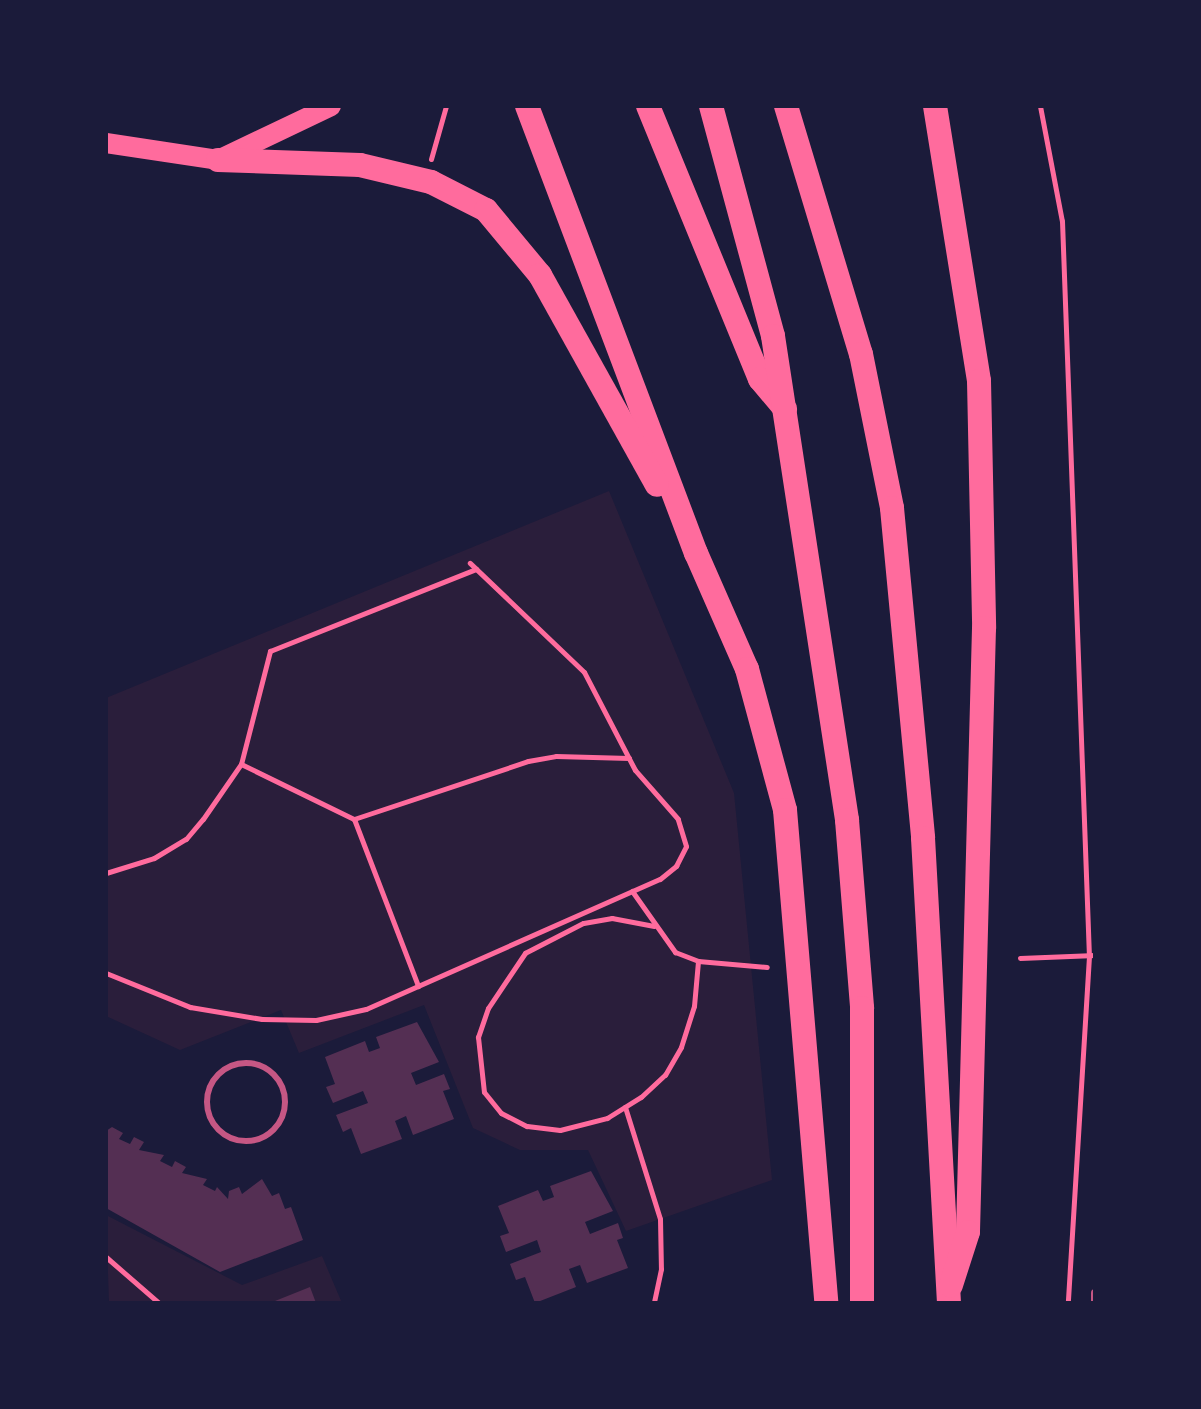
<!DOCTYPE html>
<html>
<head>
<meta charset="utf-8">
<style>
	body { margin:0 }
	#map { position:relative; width:1201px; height:1409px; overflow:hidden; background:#1b1b3a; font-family:"Asap Condensed",sans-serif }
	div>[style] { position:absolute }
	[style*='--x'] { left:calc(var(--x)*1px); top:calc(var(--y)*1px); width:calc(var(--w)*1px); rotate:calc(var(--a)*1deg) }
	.green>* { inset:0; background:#2a1e3b }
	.building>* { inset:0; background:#542f53 }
	.path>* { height:5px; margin:-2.5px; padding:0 2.5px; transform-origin:2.5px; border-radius:2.5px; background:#ff6b9d }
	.service>* { height:6px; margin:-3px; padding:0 3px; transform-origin:3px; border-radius:3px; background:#c65784 }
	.service>.ring { margin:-3px; padding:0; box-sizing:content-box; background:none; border:6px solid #c65784; border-radius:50% }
	.minor>* { height:8px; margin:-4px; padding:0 4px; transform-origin:4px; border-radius:4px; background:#c65784 }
	.primary>* { height:20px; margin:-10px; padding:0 10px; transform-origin:10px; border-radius:10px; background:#ff6b9d }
	.motorway>* { height:24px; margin:-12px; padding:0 12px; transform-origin:12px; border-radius:12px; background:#ff6b9d }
	span { translate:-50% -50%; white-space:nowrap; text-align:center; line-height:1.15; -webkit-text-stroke:6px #1b1b3a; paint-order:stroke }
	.frame { position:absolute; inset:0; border:108px solid #1b1b3a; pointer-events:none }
</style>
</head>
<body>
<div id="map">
	<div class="green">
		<div style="clip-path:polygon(609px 491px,734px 793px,772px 1180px,626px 1231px,588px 1150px,520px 1150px,473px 1128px,424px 1005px,299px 1053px,281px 1010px,180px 1050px,106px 1016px,106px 698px)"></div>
		<div style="clip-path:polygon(106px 1215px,242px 1285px,322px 1256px,342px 1303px,109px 1303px)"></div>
	</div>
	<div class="building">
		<div style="clip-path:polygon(417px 1022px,439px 1062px,411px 1073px,416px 1085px,444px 1074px,450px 1089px,443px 1091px,454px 1119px,413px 1135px,406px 1116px,395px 1121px,402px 1139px,361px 1154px,351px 1128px,343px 1132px,336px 1115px,368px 1103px,363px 1091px,333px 1103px,326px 1087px,335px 1084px,325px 1057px,365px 1041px,369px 1052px,380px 1048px,376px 1037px)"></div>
		<div style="clip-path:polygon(112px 1127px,123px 1133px,119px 1139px,130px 1144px,134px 1137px,144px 1142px,139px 1150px,164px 1155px,160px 1161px,172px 1167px,175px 1161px,186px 1167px,182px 1173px,207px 1179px,203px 1185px,215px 1191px,217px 1187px,228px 1199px,229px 1191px,239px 1187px,242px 1194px,262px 1179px,272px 1196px,279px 1193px,285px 1209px,291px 1207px,303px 1240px,220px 1272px,106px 1208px,106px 1131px)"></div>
		<div style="clip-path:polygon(591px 1171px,613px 1211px,585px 1222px,590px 1234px,618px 1223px,623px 1238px,617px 1240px,628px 1268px,587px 1283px,580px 1265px,569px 1269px,576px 1287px,535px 1303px,525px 1277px,516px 1280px,510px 1264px,541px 1252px,537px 1240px,506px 1252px,500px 1236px,509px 1233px,498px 1206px,538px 1190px,543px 1201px,554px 1197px,550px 1186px)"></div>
		<div style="clip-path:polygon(310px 1287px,316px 1303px,270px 1303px)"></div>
	</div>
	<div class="path">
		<div style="--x:1040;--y:106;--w:117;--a:79.2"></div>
		<div style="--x:1062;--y:221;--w:735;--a:87.9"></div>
		<div style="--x:1089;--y:956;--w:348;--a:93.5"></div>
		<div style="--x:431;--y:159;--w:55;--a:-74.2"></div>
		<div style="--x:241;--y:764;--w:126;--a:26"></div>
		<div style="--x:354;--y:819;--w:183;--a:-18.4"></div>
		<div style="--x:528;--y:761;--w:28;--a:-10"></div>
		<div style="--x:556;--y:756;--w:73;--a:1.6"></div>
		<div style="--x:354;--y:819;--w:179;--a:69"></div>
		<div style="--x:106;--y:873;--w:50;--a:-17.4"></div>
		<div style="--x:154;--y:858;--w:37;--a:-31"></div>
		<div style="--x:186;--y:839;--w:26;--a:-50"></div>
		<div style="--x:203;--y:819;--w:67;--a:-55.4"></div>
		<div style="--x:241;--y:764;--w:117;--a:-75.6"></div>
		<div style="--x:270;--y:651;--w:222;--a:-21.7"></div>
		<div style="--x:632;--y:891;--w:75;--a:54.8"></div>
		<div style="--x:675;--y:952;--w:25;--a:21"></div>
		<div style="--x:698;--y:961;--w:69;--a:5"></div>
		<div style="--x:654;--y:926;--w:43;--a:-169.2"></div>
		<div style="--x:612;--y:918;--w:29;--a:170"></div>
		<div style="--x:583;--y:923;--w:65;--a:152.7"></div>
		<div style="--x:525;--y:953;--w:66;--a:123.9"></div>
		<div style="--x:488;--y:1008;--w:31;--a:109"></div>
		<div style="--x:478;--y:1037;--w:55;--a:83.8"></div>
		<div style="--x:484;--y:1092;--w:27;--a:51"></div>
		<div style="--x:501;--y:1113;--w:29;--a:27"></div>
		<div style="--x:527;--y:1126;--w:33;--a:7"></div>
		<div style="--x:560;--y:1130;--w:49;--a:-14.3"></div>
		<div style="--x:607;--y:1118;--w:40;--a:-32"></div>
		<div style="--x:641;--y:1097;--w:33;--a:-43"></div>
		<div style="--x:665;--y:1075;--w:32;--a:-60"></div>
		<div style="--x:681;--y:1047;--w:43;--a:-72.4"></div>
		<div style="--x:694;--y:1006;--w:45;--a:-84.9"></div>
		<div style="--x:1020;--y:958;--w:75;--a:-2.3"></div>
		<div style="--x:106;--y:973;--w:91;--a:22"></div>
		<div style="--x:190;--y:1007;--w:73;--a:9.5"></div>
		<div style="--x:262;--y:1019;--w:54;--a:1.1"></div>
		<div style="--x:316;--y:1020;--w:51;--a:-12.4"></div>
		<div style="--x:366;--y:1009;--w:321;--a:-23.9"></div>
		<div style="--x:660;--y:879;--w:21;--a:-39"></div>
		<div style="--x:676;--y:866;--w:22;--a:-63"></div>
		<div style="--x:686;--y:846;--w:28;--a:-107"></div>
		<div style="--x:678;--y:819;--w:65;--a:-131.3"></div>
		<div style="--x:635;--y:770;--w:110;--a:-117.5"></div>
		<div style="--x:584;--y:672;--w:158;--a:-136.3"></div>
		<div style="--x:625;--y:1107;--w:117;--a:72.6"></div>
		<div style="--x:660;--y:1219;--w:50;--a:88.9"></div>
		<div style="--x:661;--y:1269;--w:35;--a:102"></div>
		<div style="--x:106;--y:1257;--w:70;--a:41"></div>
	</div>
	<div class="service">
		<div class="ring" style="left:207px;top:1063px;width:72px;height:72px"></div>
	</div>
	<div class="minor">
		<div style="--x:1095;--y:1303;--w:10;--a:-90"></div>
	</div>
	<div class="primary">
		<div style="--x:106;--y:143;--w:113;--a:8.6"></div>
		<div style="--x:218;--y:160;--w:125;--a:-25.5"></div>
	</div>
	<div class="motorway">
		<div style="--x:527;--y:106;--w:478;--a:69.3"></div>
		<div style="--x:696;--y:553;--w:127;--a:66.3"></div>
		<div style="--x:747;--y:669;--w:146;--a:74.9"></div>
		<div style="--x:785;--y:810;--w:495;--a:85.2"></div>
		<div style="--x:648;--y:106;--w:295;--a:67.7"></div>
		<div style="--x:760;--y:379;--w:39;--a:50"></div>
		<div style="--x:711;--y:106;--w:238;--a:74.9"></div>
		<div style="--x:773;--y:336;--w:490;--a:81.3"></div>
		<div style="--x:847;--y:820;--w:189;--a:85.4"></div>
		<div style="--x:862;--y:1008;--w:295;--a:90"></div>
		<div style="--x:786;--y:106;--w:259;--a:73.2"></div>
		<div style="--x:861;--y:354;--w:157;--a:78.6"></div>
		<div style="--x:892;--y:508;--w:331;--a:84.6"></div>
		<div style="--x:923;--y:838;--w:466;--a:86.8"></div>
		<div style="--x:935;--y:106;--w:278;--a:80.9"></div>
		<div style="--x:979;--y:381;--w:247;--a:88.8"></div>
		<div style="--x:984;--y:628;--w:604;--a:91.52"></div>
		<div style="--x:968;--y:1232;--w:56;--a:107.8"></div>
		<div style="--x:218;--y:160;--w:142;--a:2"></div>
		<div style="--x:360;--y:165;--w:73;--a:13.5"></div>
		<div style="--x:431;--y:182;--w:62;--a:27"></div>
		<div style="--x:486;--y:210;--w:85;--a:50.3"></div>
		<div style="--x:540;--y:275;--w:240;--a:60.9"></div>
	</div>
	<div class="frame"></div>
</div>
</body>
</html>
